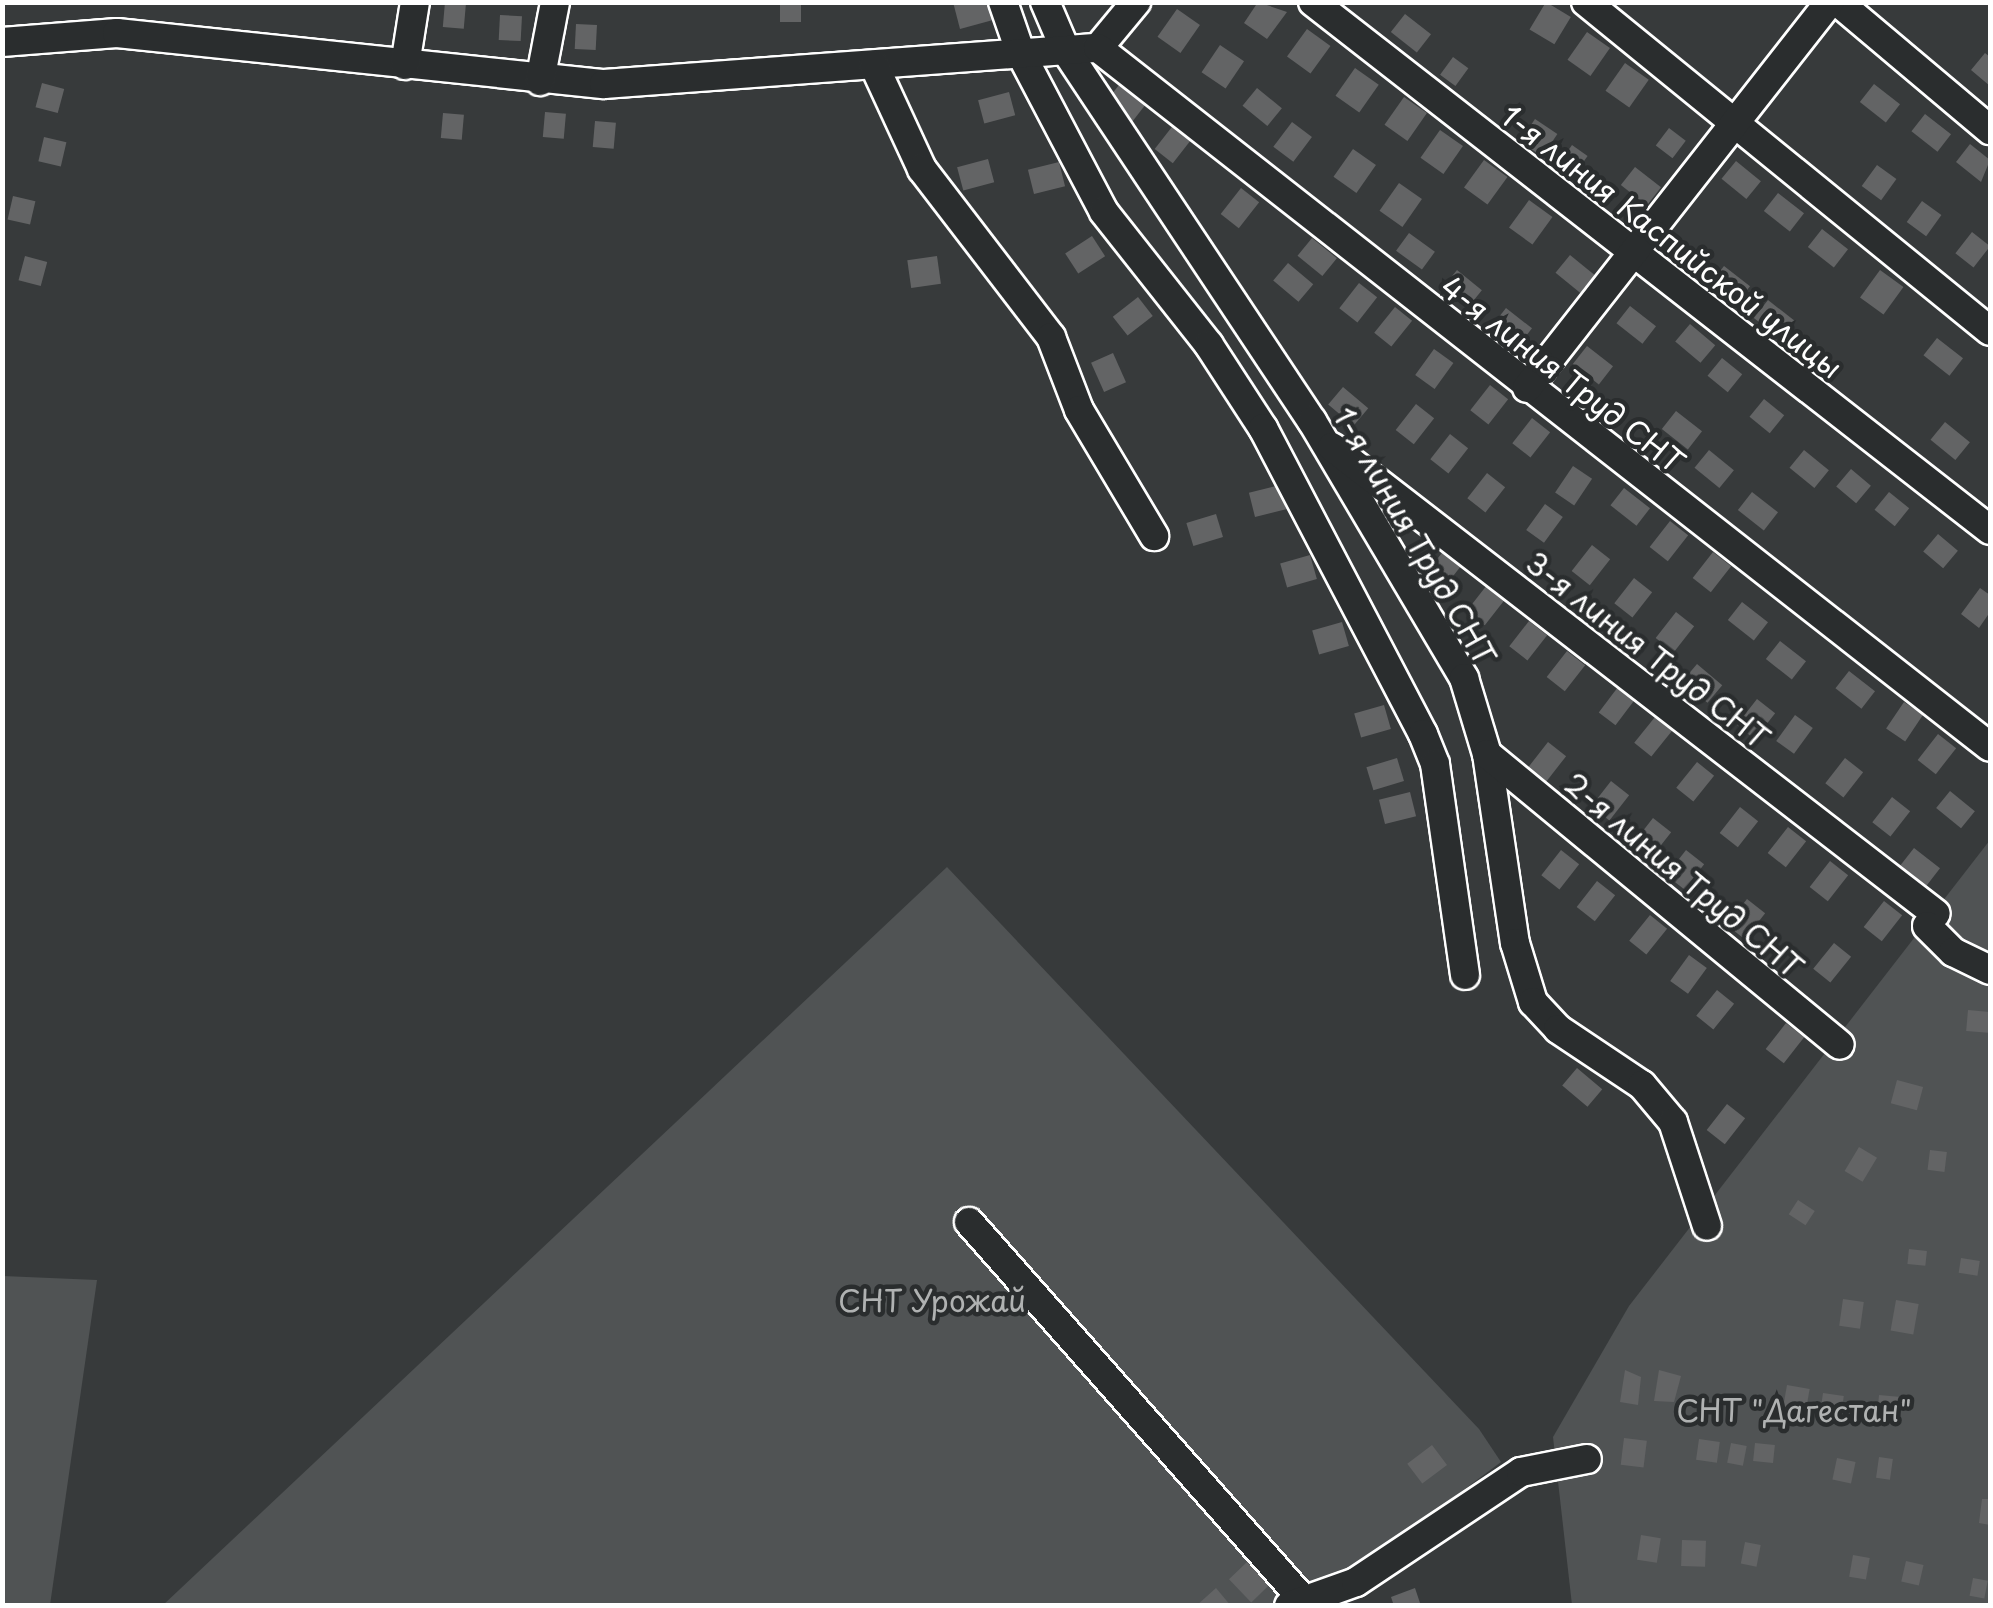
<!DOCTYPE html>
<html>
<head>
<meta charset="utf-8">
<style>
	body { margin:0 }
	#map { position:relative; width:1993px; height:1608px; overflow:hidden; background:#373a3b; font-family:"Playpen Sans",sans-serif }
	div>[style] { position:absolute }
	[style*='--x'] { left:calc(var(--x)*1px); top:calc(var(--y)*1px); width:calc(var(--w)*1px); rotate:calc(var(--a)*1deg) }
	.green>* { inset:0; background:#505354 }
	.building>* { inset:0; background:#636465; transform-origin:0 0 }
	.roads { filter:drop-shadow(2px 0 #fff) drop-shadow(-2px 0 #fff) drop-shadow(0 2px #fff) drop-shadow(0 -2px #fff) }
	.minor>* { height:28px; margin:-14px; padding:0 14px; transform-origin:14px; border-radius:14px; background:#2a2d2e }
	span { translate:-50% -50%; white-space:nowrap; text-align:center; line-height:1.15; -webkit-text-stroke:9px #2a2d2e; paint-order:stroke }
	.street-label { font-size:30px; color:#fff }
	.park-label { font-size:30px; color:#b0b2b2 }
	.frame { position:absolute; inset:0; border:5px solid #fff; pointer-events:none }
</style>
</head>
<body>
<div id="map">
	<div class="green">
		<div style="clip-path:polygon(1990px 840px,1990px 1605px,1572px 1605px,1553px 1437px,1629px 1306px)"></div>
		<div style="clip-path:polygon(947px 867px,1479px 1429px,1501px 1462px,1310px 1605px,162px 1606px)"></div>
		<div style="clip-path:polygon(3px 1276px,97px 1280px,50px 1605px,3px 1605px)"></div>
	</div>
	<div class="building">
		<div style="left:445px;top:2px;width:21px;height:25px;rotate:5deg"></div>
		<div style="left:780px;top:2px;width:21px;height:20px"></div>
		<div style="clip-path:polygon(953px 2px,988px 2px,993px 20px,960px 29px)"></div>
		<div style="clip-path:polygon(1258px 2px,1287px 12px,1267px 39px,1244px 23px)"></div>
		<div style="left:1546px;top:2px;width:29px;height:32px;rotate:31deg"></div>
		<div style="left:1177px;top:9px;width:28px;height:34px;rotate:35deg"></div>
		<div style="left:1405px;top:14px;width:33px;height:23px;rotate:38deg"></div>
		<div style="left:500px;top:15px;width:22px;height:25px;rotate:3deg"></div>
		<div style="left:576px;top:24px;width:21px;height:25px;rotate:3deg"></div>
		<div style="left:1307px;top:29px;width:29px;height:34px;rotate:36deg"></div>
		<div style="left:1587px;top:32px;width:28px;height:34px;rotate:35deg"></div>
		<div style="left:1220px;top:45px;width:29px;height:33px;rotate:34deg"></div>
		<div style="clip-path:polygon(1985px 53px,1990px 57px,1990px 86px,1971px 70px)"></div>
		<div style="left:1453px;top:57px;width:19px;height:22px;rotate:36deg"></div>
		<div style="left:1625px;top:63px;width:29px;height:34px;rotate:35deg"></div>
		<div style="left:1355px;top:68px;width:29px;height:34px;rotate:35deg"></div>
		<div style="left:42px;top:83px;width:23px;height:25px;rotate:15deg"></div>
		<div style="left:1874px;top:84px;width:33px;height:23px;rotate:38deg"></div>
		<div style="left:1119px;top:85px;width:33px;height:23px;rotate:38deg"></div>
		<div style="left:1257px;top:88px;width:32px;height:23px;rotate:39deg"></div>
		<div style="left:1009px;top:92px;width:24px;height:32px;rotate:75deg"></div>
		<div style="left:1404px;top:97px;width:28px;height:34px;rotate:35deg"></div>
		<div style="left:545px;top:112px;width:21px;height:25px;rotate:5deg"></div>
		<div style="left:443px;top:113px;width:21px;height:25px;rotate:5deg"></div>
		<div style="left:1925px;top:114px;width:33px;height:22px;rotate:38deg"></div>
		<div style="left:1535px;top:119px;width:27px;height:27px;rotate:34deg"></div>
		<div style="left:595px;top:121px;width:21px;height:26px;rotate:5deg"></div>
		<div style="left:1292px;top:122px;width:25px;height:31px;rotate:37deg"></div>
		<div style="left:1175px;top:123px;width:23px;height:33px;rotate:38deg"></div>
		<div style="left:1669px;top:128px;width:21px;height:22px;rotate:37deg"></div>
		<div style="left:1440px;top:130px;width:28px;height:34px;rotate:35deg"></div>
		<div style="left:44px;top:137px;width:23px;height:25px;rotate:13deg"></div>
		<div style="clip-path:polygon(1970px 144px,1990px 160px,1981px 182px,1956px 162px)"></div>
		<div style="left:1572px;top:145px;width:19px;height:22px;rotate:35deg"></div>
		<div style="left:1353px;top:149px;width:28px;height:34px;rotate:35deg"></div>
		<div style="left:988px;top:159px;width:24px;height:32px;rotate:75deg"></div>
		<div style="left:1484px;top:160px;width:29px;height:34px;rotate:36deg"></div>
		<div style="left:1736px;top:161px;width:32px;height:23px;rotate:39deg"></div>
		<div style="left:1059px;top:162px;width:25px;height:32px;rotate:76deg"></div>
		<div style="left:1877px;top:165px;width:24px;height:26px;rotate:36deg"></div>
		<div style="left:1635px;top:167px;width:33px;height:23px;rotate:38deg"></div>
		<div style="left:1399px;top:183px;width:28px;height:34px;rotate:35deg"></div>
		<div style="left:1241px;top:188px;width:23px;height:33px;rotate:38deg"></div>
		<div style="left:1778px;top:193px;width:33px;height:23px;rotate:38deg"></div>
		<div style="left:13px;top:196px;width:23px;height:24px;rotate:13deg"></div>
		<div style="left:1529px;top:200px;width:29px;height:34px;rotate:36deg"></div>
		<div style="left:1922px;top:201px;width:24px;height:26px;rotate:36deg"></div>
		<div style="left:1822px;top:229px;width:33px;height:23px;rotate:38deg"></div>
		<div style="left:1972px;top:232px;width:23px;height:27px;rotate:38deg"></div>
		<div style="left:1409px;top:233px;width:32px;height:22px;rotate:36deg"></div>
		<div style="left:1092px;top:236px;width:24px;height:32px;rotate:57deg"></div>
		<div style="left:1312px;top:238px;width:32px;height:23px;rotate:39deg"></div>
		<div style="left:1570px;top:255px;width:32px;height:23px;rotate:39deg"></div>
		<div style="left:25px;top:256px;width:23px;height:25px;rotate:15deg"></div>
		<div style="left:937px;top:256px;width:28px;height:30px;rotate:82deg"></div>
		<div style="left:1288px;top:263px;width:33px;height:23px;rotate:40deg"></div>
		<div style="left:1724px;top:266px;width:33px;height:22px;rotate:38deg"></div>
		<div style="left:1457px;top:270px;width:32px;height:23px;rotate:39deg"></div>
		<div style="left:1880px;top:270px;width:29px;height:34px;rotate:36deg"></div>
		<div style="left:1359px;top:283px;width:23px;height:32px;rotate:38deg"></div>
		<div style="left:1138px;top:297px;width:24px;height:32px;rotate:52deg"></div>
		<div style="left:1768px;top:300px;width:33px;height:23px;rotate:38deg"></div>
		<div style="left:1630px;top:306px;width:33px;height:22px;rotate:38deg"></div>
		<div style="left:1395px;top:307px;width:22px;height:33px;rotate:39deg"></div>
		<div style="left:1506px;top:308px;width:33px;height:23px;rotate:38deg"></div>
		<div style="left:1690px;top:324px;width:33px;height:23px;rotate:40deg"></div>
		<div style="left:1937px;top:338px;width:33px;height:22px;rotate:38deg"></div>
		<div style="left:1587px;top:346px;width:33px;height:23px;rotate:38deg"></div>
		<div style="left:1434px;top:349px;width:24px;height:32px;rotate:36deg"></div>
		<div style="left:1113px;top:353px;width:32px;height:24px;rotate:66deg"></div>
		<div style="left:1722px;top:358px;width:26px;height:23px;rotate:39deg"></div>
		<div style="left:1490px;top:385px;width:23px;height:32px;rotate:38deg"></div>
		<div style="left:1343px;top:387px;width:33px;height:23px;rotate:40deg"></div>
		<div style="left:1764px;top:399px;width:26px;height:23px;rotate:39deg"></div>
		<div style="left:1416px;top:404px;width:23px;height:33px;rotate:38deg"></div>
		<div style="left:1676px;top:411px;width:33px;height:23px;rotate:38deg"></div>
		<div style="left:1532px;top:418px;width:23px;height:32px;rotate:38deg"></div>
		<div style="left:1945px;top:422px;width:32px;height:23px;rotate:39deg"></div>
		<div style="left:1450px;top:434px;width:23px;height:32px;rotate:38deg"></div>
		<div style="left:1709px;top:450px;width:32px;height:23px;rotate:39deg"></div>
		<div style="left:1804px;top:450px;width:32px;height:23px;rotate:39deg"></div>
		<div style="left:1573px;top:466px;width:23px;height:32px;rotate:34deg"></div>
		<div style="left:1851px;top:469px;width:26px;height:23px;rotate:40deg"></div>
		<div style="left:1487px;top:473px;width:23px;height:32px;rotate:38deg"></div>
		<div style="left:1280px;top:485px;width:25px;height:32px;rotate:76deg"></div>
		<div style="left:1624px;top:488px;width:33px;height:22px;rotate:38deg"></div>
		<div style="left:1752px;top:492px;width:33px;height:23px;rotate:38deg"></div>
		<div style="left:1889px;top:492px;width:26px;height:23px;rotate:39deg"></div>
		<div style="left:1545px;top:504px;width:22px;height:32px;rotate:36deg"></div>
		<div style="left:1216px;top:514px;width:24px;height:31px;rotate:73deg"></div>
		<div style="left:1670px;top:521px;width:23px;height:33px;rotate:38deg"></div>
		<div style="left:1938px;top:534px;width:26px;height:23px;rotate:40deg"></div>
		<div style="left:1592px;top:545px;width:23px;height:33px;rotate:38deg"></div>
		<div style="left:1445px;top:549px;width:23px;height:33px;rotate:38deg"></div>
		<div style="left:1713px;top:552px;width:23px;height:33px;rotate:38deg"></div>
		<div style="left:1310px;top:555px;width:25px;height:31px;rotate:74deg"></div>
		<div style="left:1634px;top:578px;width:23px;height:32px;rotate:38deg"></div>
		<div style="left:1487px;top:585px;width:23px;height:33px;rotate:38deg"></div>
		<div style="clip-path:polygon(1980px 588px,1990px 595px,1990px 612px,1979px 628px,1961px 614px)"></div>
		<div style="left:1742px;top:602px;width:33px;height:23px;rotate:38deg"></div>
		<div style="left:1676px;top:612px;width:23px;height:33px;rotate:38deg"></div>
		<div style="left:1529px;top:621px;width:23px;height:32px;rotate:38deg"></div>
		<div style="left:1342px;top:622px;width:25px;height:31px;rotate:74deg"></div>
		<div style="left:1780px;top:641px;width:33px;height:23px;rotate:38deg"></div>
		<div style="left:1567px;top:651px;width:23px;height:33px;rotate:38deg"></div>
		<div style="left:1697px;top:664px;width:33px;height:23px;rotate:40deg"></div>
		<div style="left:1849px;top:671px;width:33px;height:22px;rotate:38deg"></div>
		<div style="left:1618px;top:687px;width:21px;height:32px;rotate:37deg"></div>
		<div style="left:1757px;top:699px;width:23px;height:33px;rotate:38deg"></div>
		<div style="left:1904px;top:702px;width:23px;height:32px;rotate:34deg"></div>
		<div style="left:1384px;top:705px;width:25px;height:31px;rotate:74deg"></div>
		<div style="left:1795px;top:715px;width:22px;height:32px;rotate:36deg"></div>
		<div style="left:1655px;top:717px;width:22px;height:33px;rotate:39deg"></div>
		<div style="left:1938px;top:734px;width:23px;height:33px;rotate:38deg"></div>
		<div style="left:1548px;top:742px;width:23px;height:33px;rotate:38deg"></div>
		<div style="left:1397px;top:758px;width:24px;height:32px;rotate:73deg"></div>
		<div style="left:1845px;top:758px;width:23px;height:32px;rotate:38deg"></div>
		<div style="left:1697px;top:762px;width:22px;height:33px;rotate:39deg"></div>
		<div style="left:1611px;top:781px;width:23px;height:32px;rotate:38deg"></div>
		<div style="left:1950px;top:791px;width:32px;height:22px;rotate:39deg"></div>
		<div style="left:1410px;top:792px;width:25px;height:32px;rotate:76deg"></div>
		<div style="left:1892px;top:797px;width:23px;height:32px;rotate:38deg"></div>
		<div style="left:1740px;top:807px;width:23px;height:33px;rotate:38deg"></div>
		<div style="left:1653px;top:818px;width:23px;height:33px;rotate:38deg"></div>
		<div style="left:1788px;top:827px;width:23px;height:33px;rotate:38deg"></div>
		<div style="left:1914px;top:848px;width:33px;height:22px;rotate:38deg"></div>
		<div style="left:1561px;top:850px;width:23px;height:32px;rotate:38deg"></div>
		<div style="left:1686px;top:850px;width:23px;height:32px;rotate:38deg"></div>
		<div style="left:1830px;top:861px;width:23px;height:33px;rotate:38deg"></div>
		<div style="left:1597px;top:881px;width:23px;height:33px;rotate:38deg"></div>
		<div style="left:1747px;top:899px;width:23px;height:33px;rotate:38deg"></div>
		<div style="left:1884px;top:901px;width:23px;height:33px;rotate:38deg"></div>
		<div style="left:1650px;top:915px;width:22px;height:33px;rotate:39deg"></div>
		<div style="left:1834px;top:943px;width:22px;height:33px;rotate:39deg"></div>
		<div style="left:1689px;top:955px;width:22px;height:32px;rotate:36deg"></div>
		<div style="left:1717px;top:990px;width:22px;height:33px;rotate:39deg"></div>
		<div style="left:1968px;top:1010px;width:22px;height:21px;rotate:5deg"></div>
		<div style="left:1786px;top:1023px;width:23px;height:33px;rotate:38deg"></div>
		<div style="left:1577px;top:1068px;width:33px;height:23px;rotate:40deg"></div>
		<div style="left:1897px;top:1080px;width:27px;height:24px;rotate:15deg"></div>
		<div style="left:1727px;top:1104px;width:23px;height:33px;rotate:38deg"></div>
		<div style="left:1859px;top:1147px;width:21px;height:28px;rotate:31deg"></div>
		<div style="left:1930px;top:1150px;width:17px;height:20px;rotate:7deg"></div>
		<div style="left:1798px;top:1200px;width:20px;height:17px;rotate:33deg"></div>
		<div style="left:1909px;top:1249px;width:18px;height:15px;rotate:6deg"></div>
		<div style="left:1961px;top:1258px;width:19px;height:15px;rotate:9deg"></div>
		<div style="left:1843px;top:1299px;width:21px;height:27px;rotate:8deg"></div>
		<div style="left:1896px;top:1300px;width:23px;height:31px;rotate:10deg"></div>
		<div style="clip-path:polygon(1625px 1370px,1641px 1377px,1638px 1405px,1620px 1402px)"></div>
		<div style="clip-path:polygon(1659px 1370px,1681px 1376px,1674px 1402px,1654px 1401px)"></div>
		<div style="left:1787px;top:1385px;width:23px;height:22px;rotate:10deg"></div>
		<div style="left:1823px;top:1393px;width:21px;height:22px;rotate:8deg"></div>
		<div style="left:1879px;top:1395px;width:22px;height:25px;rotate:5deg"></div>
		<div style="left:1624px;top:1438px;width:23px;height:27px;rotate:7deg"></div>
		<div style="left:1699px;top:1439px;width:21px;height:21px;rotate:8deg"></div>
		<div style="left:1731px;top:1443px;width:16px;height:20px;rotate:11deg"></div>
		<div style="left:1755px;top:1443px;width:20px;height:18px;rotate:6deg"></div>
		<div style="left:1432px;top:1445px;width:25px;height:31px;rotate:53deg"></div>
		<div style="left:1879px;top:1457px;width:14px;height:21px;rotate:8deg"></div>
		<div style="left:1837px;top:1458px;width:19px;height:22px;rotate:12deg"></div>
		<div style="clip-path:polygon(1982px 1499px,1990px 1499px,1990px 1525px,1979px 1523px)"></div>
		<div style="left:1641px;top:1535px;width:20px;height:25px;rotate:9deg"></div>
		<div style="left:1682px;top:1540px;width:24px;height:26px;rotate:2deg"></div>
		<div style="left:1745px;top:1542px;width:16px;height:22px;rotate:11deg"></div>
		<div style="left:1853px;top:1555px;width:17px;height:22px;rotate:10deg"></div>
		<div style="left:1906px;top:1561px;width:18px;height:21px;rotate:13deg"></div>
		<div style="left:1247px;top:1562px;width:32px;height:25px;rotate:46deg"></div>
		<div style="left:1973px;top:1578px;width:15px;height:18px;rotate:11deg"></div>
		<div style="clip-path:polygon(1216px 1588px,1231px 1606px,1196px 1606px)"></div>
		<div style="clip-path:polygon(1415px 1588px,1421px 1606px,1394px 1606px,1391px 1597px)"></div>
	</div>
	<div class="roads">
		<div class="minor">
			<div style="--x:1003;--y:2;--w:55;--a:70.9"></div>
			<div style="--x:1021;--y:54;--w:178;--a:62.3"></div>
			<div style="--x:1104;--y:212;--w:169;--a:51.7"></div>
			<div style="--x:1209;--y:345;--w:99;--a:57"></div>
			<div style="--x:1263;--y:428;--w:345;--a:62.4"></div>
			<div style="--x:1423;--y:734;--w:32;--a:68"></div>
			<div style="--x:1435;--y:764;--w:213;--a:81.9"></div>
			<div style="--x:1045;--y:2;--w:53;--a:66.8"></div>
			<div style="--x:1066;--y:51;--w:444;--a:56.4"></div>
			<div style="--x:1312;--y:421;--w:299;--a:59.4"></div>
			<div style="--x:1464;--y:678;--w:79;--a:73.2"></div>
			<div style="--x:1487;--y:754;--w:191;--a:81.6"></div>
			<div style="--x:1515;--y:943;--w:62;--a:73"></div>
			<div style="--x:1533;--y:1002;--w:37;--a:47"></div>
			<div style="--x:1558;--y:1029;--w:101;--a:33.7"></div>
			<div style="--x:1642;--y:1085;--w:48;--a:50"></div>
			<div style="--x:1673;--y:1122;--w:109;--a:71.9"></div>
			<div style="--x:1313;--y:2;--w:859;--a:37.95"></div>
			<div style="--x:1586;--y:2;--w:521;--a:39.16"></div>
			<div style="--x:1838;--y:2;--w:199;--a:40.1"></div>
			<div style="--x:2;--y:42;--w:115;--a:-4.5"></div>
			<div style="--x:117;--y:33;--w:490;--a:6"></div>
			<div style="--x:604;--y:84;--w:495;--a:-4.2"></div>
			<div style="--x:1098;--y:48;--w:60;--a:-50.4"></div>
			<div style="--x:1098;--y:48;--w:1133;--a:38.08"></div>
			<div style="--x:405;--y:65;--w:64;--a:-81"></div>
			<div style="--x:874;--y:65;--w:115;--a:65.2"></div>
			<div style="--x:922;--y:169;--w:212;--a:52.5"></div>
			<div style="--x:1051;--y:337;--w:78;--a:69"></div>
			<div style="--x:1079;--y:410;--w:147;--a:59.2"></div>
			<div style="--x:540;--y:81;--w:80;--a:-79.2"></div>
			<div style="--x:1527;--y:388;--w:491;--a:-51.9"></div>
			<div style="--x:1332;--y:447;--w:763;--a:37.71"></div>
			<div style="--x:1487;--y:754;--w:457;--a:39.5"></div>
			<div style="--x:1927;--y:926;--w:37;--a:45"></div>
			<div style="--x:1953;--y:952;--w:41;--a:25.9"></div>
			<div style="--x:969;--y:1222;--w:499;--a:48.5"></div>
			<div style="--x:1289;--y:1606;--w:71;--a:-19.7"></div>
			<div style="--x:1356;--y:1582;--w:198;--a:-33.7"></div>
			<div style="--x:1521;--y:1472;--w:67;--a:-11.1"></div>
		</div>
	</div>
	<div class="street-label">
		<span style="left:1672px;top:241px;rotate:38deg">1-я линия Каспийской улицы</span>
		<span style="left:1563px;top:374px;rotate:38deg">4-я линия Труд СНТ</span>
		<span style="left:1415px;top:536px;rotate:60deg">1-я линия Труд СНТ</span>
		<span style="left:1648px;top:650px;rotate:38deg">3-я линия Труд СНТ</span>
		<span style="left:1684px;top:875px;rotate:40deg">2-я линия Труд СНТ</span>
	</div>
	<div class="park-label">
		<span style="left:932px;top:1300px">СНТ Урожай</span>
		<span style="left:1794px;top:1410px">СНТ "Дагестан"</span>
	</div>
	<div class="frame"></div>
</div>
</body>
</html>
